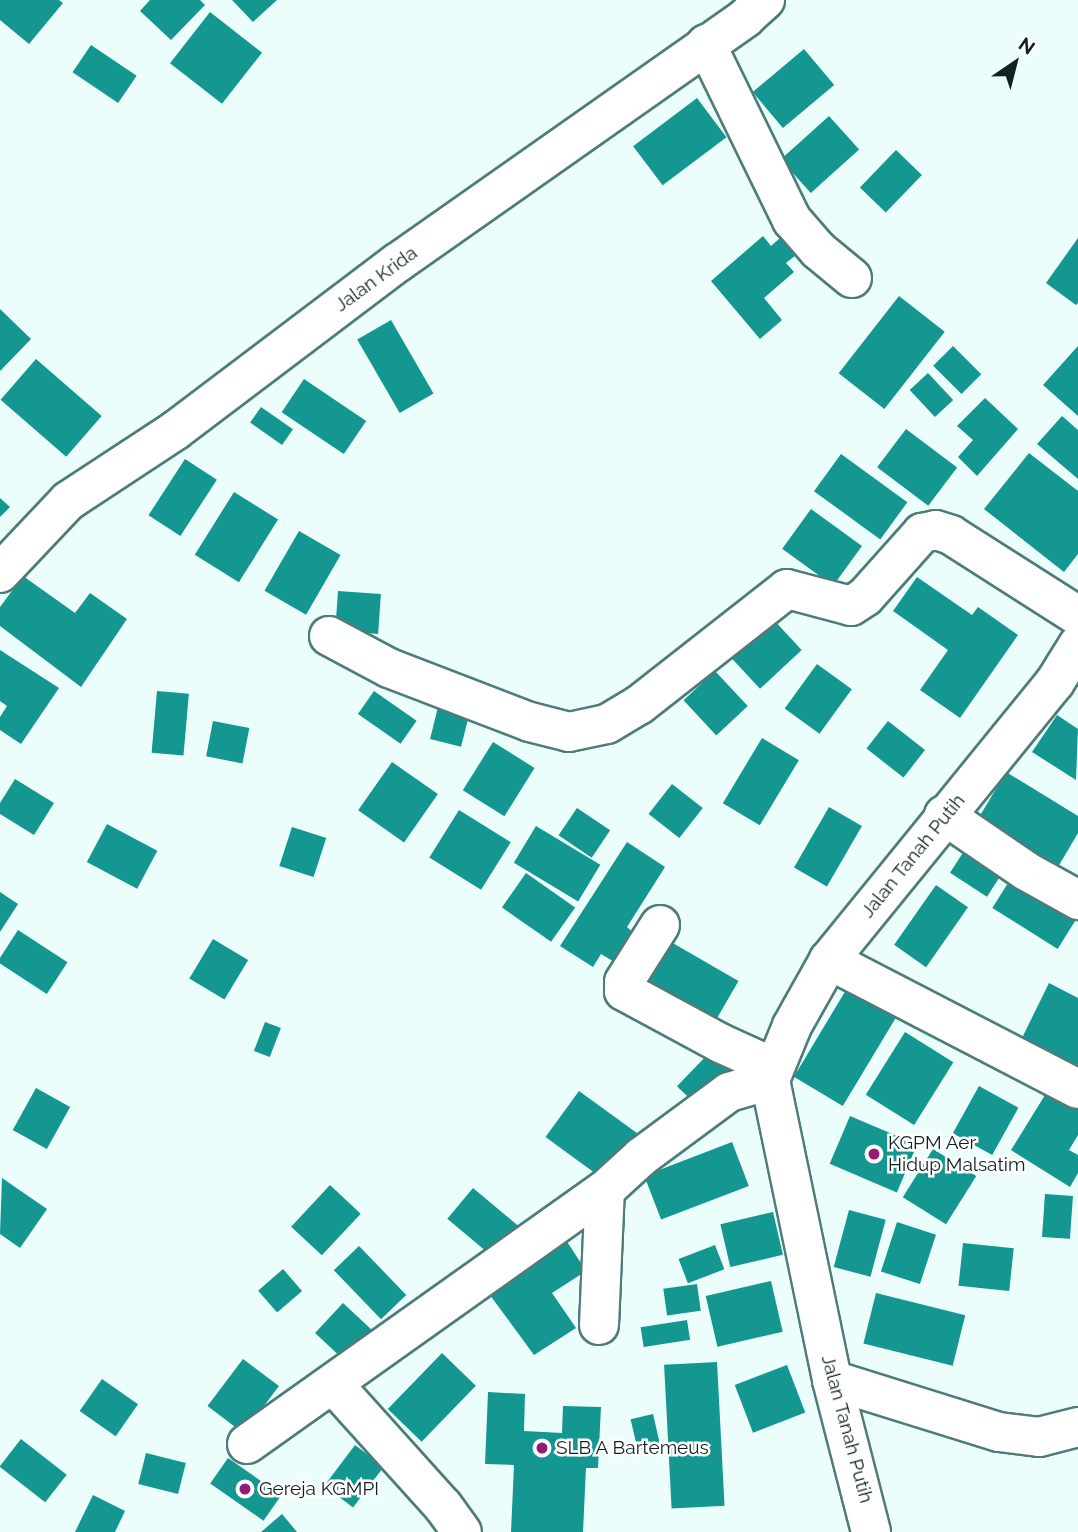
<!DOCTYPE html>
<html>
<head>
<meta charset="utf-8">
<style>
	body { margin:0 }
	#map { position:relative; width:1078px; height:1532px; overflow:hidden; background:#ebfefc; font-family:Raleway,sans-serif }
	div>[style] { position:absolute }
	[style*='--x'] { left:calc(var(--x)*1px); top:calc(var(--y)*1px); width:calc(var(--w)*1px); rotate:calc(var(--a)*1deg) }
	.building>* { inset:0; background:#149691; transform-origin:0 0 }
	.roads { filter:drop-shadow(2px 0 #4e7c79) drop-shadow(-2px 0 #4e7c79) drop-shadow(0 2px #4e7c79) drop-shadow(0 -2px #4e7c79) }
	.minor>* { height:38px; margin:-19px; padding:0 19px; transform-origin:19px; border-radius:19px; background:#fff }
	.dots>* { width:19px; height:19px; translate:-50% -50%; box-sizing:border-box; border:4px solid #fff; border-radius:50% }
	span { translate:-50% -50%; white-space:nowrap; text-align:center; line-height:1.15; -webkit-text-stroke:5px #fff; paint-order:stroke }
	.street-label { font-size:19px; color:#102221 }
	.poi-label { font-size:19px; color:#102221 }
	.left { translate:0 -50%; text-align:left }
	.north { position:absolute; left:980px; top:28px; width:70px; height:70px; -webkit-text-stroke:5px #fff; paint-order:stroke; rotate:35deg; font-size:19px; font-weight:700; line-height:28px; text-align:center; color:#102221 }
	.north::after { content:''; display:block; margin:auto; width:24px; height:32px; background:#102221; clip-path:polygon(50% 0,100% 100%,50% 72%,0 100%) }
</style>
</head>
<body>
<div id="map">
	<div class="building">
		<div style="clip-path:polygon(0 0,59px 0,63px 3px,29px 44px,0 20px)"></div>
		<div style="clip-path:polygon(150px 0,200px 0,205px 5px,171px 40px,140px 11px)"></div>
		<div style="clip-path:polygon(232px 0,277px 0,253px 22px)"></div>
		<div style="left:210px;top:12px;width:66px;height:65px;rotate:38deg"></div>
		<div style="left:91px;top:45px;width:55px;height:33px;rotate:34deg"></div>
		<div style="left:804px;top:49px;width:47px;height:67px;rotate:50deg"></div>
		<div style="left:697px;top:98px;width:49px;height:80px;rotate:53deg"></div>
		<div style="left:829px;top:116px;width:45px;height:65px;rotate:48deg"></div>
		<div style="left:896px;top:150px;width:36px;height:52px;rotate:44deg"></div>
		<div style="clip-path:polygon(763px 236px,771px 246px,780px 238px,796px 255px,786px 263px,794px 272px,764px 298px,782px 320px,760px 339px,711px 281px)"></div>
		<div style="clip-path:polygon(1078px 238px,1078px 303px,1076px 305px,1046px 283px)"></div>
		<div style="left:899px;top:296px;width:58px;height:98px;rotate:38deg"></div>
		<div style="clip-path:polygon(0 309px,31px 339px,0 371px)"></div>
		<div style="left:391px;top:320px;width:85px;height:39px;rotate:60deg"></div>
		<div style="left:953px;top:346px;width:40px;height:28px;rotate:45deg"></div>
		<div style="clip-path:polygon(1078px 346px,1078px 416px,1043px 385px)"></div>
		<div style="left:36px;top:359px;width:87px;height:54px;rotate:41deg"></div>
		<div style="left:928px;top:373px;width:37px;height:25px;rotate:47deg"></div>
		<div style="left:304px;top:379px;width:75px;height:40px;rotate:34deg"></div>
		<div style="clip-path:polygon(985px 398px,1018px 429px,977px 476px,958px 457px,973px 440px,957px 426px)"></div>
		<div style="left:261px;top:407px;width:39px;height:19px;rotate:35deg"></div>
		<div style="clip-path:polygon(1062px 416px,1078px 430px,1078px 479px,1037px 444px)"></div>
		<div style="left:906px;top:429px;width:64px;height:48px;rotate:37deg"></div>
		<div style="clip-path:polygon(1029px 453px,1078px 491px,1078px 554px,1064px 572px,984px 509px)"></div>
		<div style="left:841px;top:454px;width:82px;height:46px;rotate:36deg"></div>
		<div style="left:185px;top:459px;width:38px;height:67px;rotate:33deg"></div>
		<div style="left:234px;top:492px;width:52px;height:74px;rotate:32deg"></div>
		<div style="clip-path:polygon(0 498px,10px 507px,0 517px)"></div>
		<div style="left:811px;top:509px;width:63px;height:49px;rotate:36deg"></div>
		<div style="left:299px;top:531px;width:48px;height:69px;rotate:30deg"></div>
		<div style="clip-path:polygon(23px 576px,75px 613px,90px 593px,127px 619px,81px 687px,0 626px,0 607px)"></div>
		<div style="clip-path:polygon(917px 577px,972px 615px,978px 607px,1018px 635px,960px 718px,920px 690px,948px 650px,893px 611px)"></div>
		<div style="left:338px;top:591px;width:43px;height:40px;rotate:4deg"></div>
		<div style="left:771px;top:617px;width:45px;height:57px;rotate:47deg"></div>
		<div style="clip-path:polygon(0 650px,59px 688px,21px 744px,0 730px,0 717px,7px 706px,0 701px)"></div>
		<div style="left:817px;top:664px;width:43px;height:55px;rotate:36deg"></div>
		<div style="left:715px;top:671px;width:48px;height:43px;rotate:47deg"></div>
		<div style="left:157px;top:691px;width:32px;height:62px;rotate:5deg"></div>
		<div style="left:374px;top:691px;width:52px;height:28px;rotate:35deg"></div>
		<div style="left:439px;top:703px;width:32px;height:37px;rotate:14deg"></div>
		<div style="clip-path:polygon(1057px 715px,1078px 729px,1076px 780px,1032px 752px)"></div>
		<div style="left:213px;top:721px;width:37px;height:36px;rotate:11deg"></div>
		<div style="left:888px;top:721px;width:47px;height:35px;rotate:38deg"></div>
		<div style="left:762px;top:738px;width:43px;height:76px;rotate:31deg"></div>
		<div style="left:493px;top:742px;width:49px;height:57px;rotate:32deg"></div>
		<div style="left:392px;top:762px;width:56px;height:59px;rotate:35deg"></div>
		<div style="clip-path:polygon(1006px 772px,1078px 816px,1078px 833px,1058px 867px,978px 819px)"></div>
		<div style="clip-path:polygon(15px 779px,54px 803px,34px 835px,0 814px,0 803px)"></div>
		<div style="left:672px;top:784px;width:39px;height:38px;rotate:38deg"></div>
		<div style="left:829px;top:807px;width:38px;height:70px;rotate:30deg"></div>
		<div style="left:577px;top:808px;width:40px;height:33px;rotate:34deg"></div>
		<div style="left:459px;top:810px;width:61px;height:56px;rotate:32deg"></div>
		<div style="left:107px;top:824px;width:57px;height:43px;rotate:28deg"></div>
		<div style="left:536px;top:826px;width:75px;height:43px;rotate:31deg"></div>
		<div style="left:292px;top:827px;width:36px;height:41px;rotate:18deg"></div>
		<div style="clip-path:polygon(627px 842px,665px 867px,627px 927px,639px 938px,621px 966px,601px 954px,593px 967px,560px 946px)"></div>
		<div style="left:968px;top:845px;width:44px;height:33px;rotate:33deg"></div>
		<div style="left:526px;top:873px;width:60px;height:42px;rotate:35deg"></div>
		<div style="left:1013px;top:875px;width:77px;height:39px;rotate:32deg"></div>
		<div style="left:936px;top:885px;width:39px;height:73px;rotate:35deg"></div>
		<div style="clip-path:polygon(0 892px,18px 904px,0 932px)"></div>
		<div style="left:18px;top:930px;width:59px;height:38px;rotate:33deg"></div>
		<div style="left:664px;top:938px;width:86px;height:59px;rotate:30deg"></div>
		<div style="left:213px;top:939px;width:41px;height:46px;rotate:31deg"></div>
		<div style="clip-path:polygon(1049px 983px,1078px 998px,1078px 1066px,1022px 1038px)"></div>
		<div style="left:849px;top:985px;width:57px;height:107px;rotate:31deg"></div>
		<div style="left:265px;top:1022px;width:17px;height:31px;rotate:21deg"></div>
		<div style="left:905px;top:1032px;width:57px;height:74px;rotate:32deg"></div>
		<div style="left:711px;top:1051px;width:30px;height:49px;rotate:44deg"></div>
		<div style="left:979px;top:1086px;width:45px;height:54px;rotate:29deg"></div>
		<div style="clip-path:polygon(1050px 1087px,1078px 1104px,1078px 1135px,1069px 1150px,1078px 1155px,1078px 1173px,1070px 1187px,1011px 1150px)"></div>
		<div style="left:36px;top:1088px;width:39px;height:48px;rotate:29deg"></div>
		<div style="left:579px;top:1091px;width:72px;height:57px;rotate:36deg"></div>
		<div style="left:850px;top:1116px;width:73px;height:52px;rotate:23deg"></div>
		<div style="left:732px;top:1142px;width:47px;height:94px;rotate:69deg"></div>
		<div style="left:933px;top:1149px;width:51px;height:57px;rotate:32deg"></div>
		<div style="clip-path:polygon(2px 1178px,47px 1209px,20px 1248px,0 1234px)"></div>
		<div style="left:330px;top:1185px;width:42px;height:57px;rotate:43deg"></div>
		<div style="left:473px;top:1188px;width:60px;height:40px;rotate:40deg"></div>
		<div style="left:1045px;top:1194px;width:28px;height:43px;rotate:4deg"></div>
		<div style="left:849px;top:1210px;width:38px;height:59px;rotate:15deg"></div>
		<div style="left:773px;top:1212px;width:44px;height:54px;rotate:77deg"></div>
		<div style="left:897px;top:1222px;width:41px;height:52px;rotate:18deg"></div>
		<div style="clip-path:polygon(566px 1240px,586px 1271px,552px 1293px,576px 1328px,534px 1355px,487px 1291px)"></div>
		<div style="left:963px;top:1243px;width:51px;height:43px;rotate:6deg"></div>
		<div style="left:715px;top:1245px;width:26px;height:39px;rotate:69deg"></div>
		<div style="left:359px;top:1246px;width:68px;height:35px;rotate:46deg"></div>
		<div style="left:283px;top:1269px;width:29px;height:33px;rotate:49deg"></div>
		<div style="left:771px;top:1281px;width:52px;height:67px;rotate:77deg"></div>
		<div style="left:697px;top:1284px;width:27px;height:34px;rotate:82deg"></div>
		<div style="left:876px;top:1293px;width:92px;height:52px;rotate:14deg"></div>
		<div style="left:343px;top:1303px;width:52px;height:41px;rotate:43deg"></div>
		<div style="left:687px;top:1320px;width:20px;height:47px;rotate:81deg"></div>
		<div style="left:442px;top:1353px;width:47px;height:78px;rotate:44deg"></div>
		<div style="left:243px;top:1359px;width:45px;height:59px;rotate:37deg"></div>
		<div style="left:717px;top:1362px;width:144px;height:53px;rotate:87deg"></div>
		<div style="left:787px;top:1365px;width:51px;height:56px;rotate:69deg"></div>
		<div style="left:102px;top:1379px;width:44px;height:39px;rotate:35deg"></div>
		<div style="clip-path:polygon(488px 1392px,525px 1394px,524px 1431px,562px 1433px,563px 1406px,601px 1407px,598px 1468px,586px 1468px,583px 1532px,511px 1532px,514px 1465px,485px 1464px)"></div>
		<div style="left:653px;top:1414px;width:32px;height:23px;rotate:77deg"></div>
		<div style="left:21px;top:1439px;width:58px;height:35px;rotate:38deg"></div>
		<div style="left:355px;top:1445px;width:36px;height:51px;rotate:37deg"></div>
		<div style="left:146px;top:1453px;width:41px;height:32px;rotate:14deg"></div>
		<div style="left:228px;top:1458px;width:65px;height:31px;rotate:35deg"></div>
		<div style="clip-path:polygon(93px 1495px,125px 1511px,115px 1532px,75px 1532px)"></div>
		<div style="clip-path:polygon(282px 1514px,297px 1532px,261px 1532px)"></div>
	</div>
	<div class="roads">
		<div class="minor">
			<div style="--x:706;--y:44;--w:196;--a:64"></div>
			<div style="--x:792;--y:220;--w:40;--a:49"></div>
			<div style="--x:818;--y:250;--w:44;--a:39.5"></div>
			<div style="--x:0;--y:573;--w:99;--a:-46.6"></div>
			<div style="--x:68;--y:501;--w:129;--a:-33.3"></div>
			<div style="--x:176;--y:430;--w:277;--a:-37.1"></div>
			<div style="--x:397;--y:263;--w:426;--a:-35.1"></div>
			<div style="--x:745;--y:18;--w:27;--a:-42"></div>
			<div style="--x:329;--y:636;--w:68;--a:28.1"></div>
			<div style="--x:389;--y:668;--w:151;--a:21"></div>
			<div style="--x:530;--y:722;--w:40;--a:14.4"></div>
			<div style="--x:569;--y:732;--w:39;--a:-12"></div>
			<div style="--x:607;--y:724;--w:37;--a:-31"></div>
			<div style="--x:639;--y:705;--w:188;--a:-38.1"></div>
			<div style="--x:787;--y:589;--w:66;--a:14.9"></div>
			<div style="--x:851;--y:606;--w:17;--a:-33"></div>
			<div style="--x:865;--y:597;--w:86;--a:-48.3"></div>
			<div style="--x:922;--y:533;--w:14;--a:-12"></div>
			<div style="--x:936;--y:530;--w:16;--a:18"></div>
			<div style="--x:951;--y:535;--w:151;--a:32.5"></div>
			<div style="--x:944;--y:815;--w:99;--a:34.3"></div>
			<div style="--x:1026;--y:871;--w:60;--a:29.1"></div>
			<div style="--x:660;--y:925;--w:67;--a:122.3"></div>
			<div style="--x:624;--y:982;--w:9;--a:90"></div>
			<div style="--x:624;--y:991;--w:109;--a:28.4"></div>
			<div style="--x:720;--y:1043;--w:58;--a:24.4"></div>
			<div style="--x:829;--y:960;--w:280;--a:27.4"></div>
			<div style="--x:770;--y:1080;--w:306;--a:78.3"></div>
			<div style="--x:832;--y:1380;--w:157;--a:75.6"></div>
			<div style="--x:599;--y:1325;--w:135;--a:-87.5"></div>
			<div style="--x:605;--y:1190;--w:49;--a:-42.5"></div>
			<div style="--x:641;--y:1157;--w:109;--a:-36.5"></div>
			<div style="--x:729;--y:1092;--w:43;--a:-16.3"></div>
			<div style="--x:770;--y:1080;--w:58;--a:-67.8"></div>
			<div style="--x:792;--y:1026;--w:76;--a:-60.7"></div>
			<div style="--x:829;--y:960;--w:358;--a:-50.9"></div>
			<div style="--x:1055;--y:682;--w:44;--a:-58.1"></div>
			<div style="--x:832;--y:1380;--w:175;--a:17.3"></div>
			<div style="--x:999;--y:1432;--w:40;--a:7.1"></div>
			<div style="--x:1039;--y:1437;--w:40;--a:-14.4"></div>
			<div style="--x:333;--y:1384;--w:164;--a:48"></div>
			<div style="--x:443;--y:1506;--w:32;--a:54"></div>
			<div style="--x:247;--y:1444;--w:439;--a:-35.4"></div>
		</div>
	</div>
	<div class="dots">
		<div style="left:874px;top:1154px;background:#951b77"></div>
		<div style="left:542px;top:1448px;background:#951b77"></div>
		<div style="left:245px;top:1489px;background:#951b77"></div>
	</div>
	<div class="street-label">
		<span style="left:376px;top:279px;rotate:-36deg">Jalan Krida</span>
		<span style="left:913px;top:856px;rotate:-51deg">Jalan Tanah Putih</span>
		<span style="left:847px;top:1429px;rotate:75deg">Jalan Tanah Putih</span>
	</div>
	<div class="poi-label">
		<span class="left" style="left:888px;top:1154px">KGPM Aer<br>Hidup Malsatim</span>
		<span class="left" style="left:556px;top:1448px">SLB A Bartemeus</span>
		<span class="left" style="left:259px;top:1489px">Gereja KGMPI</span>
	</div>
	<div class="north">N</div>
</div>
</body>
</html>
